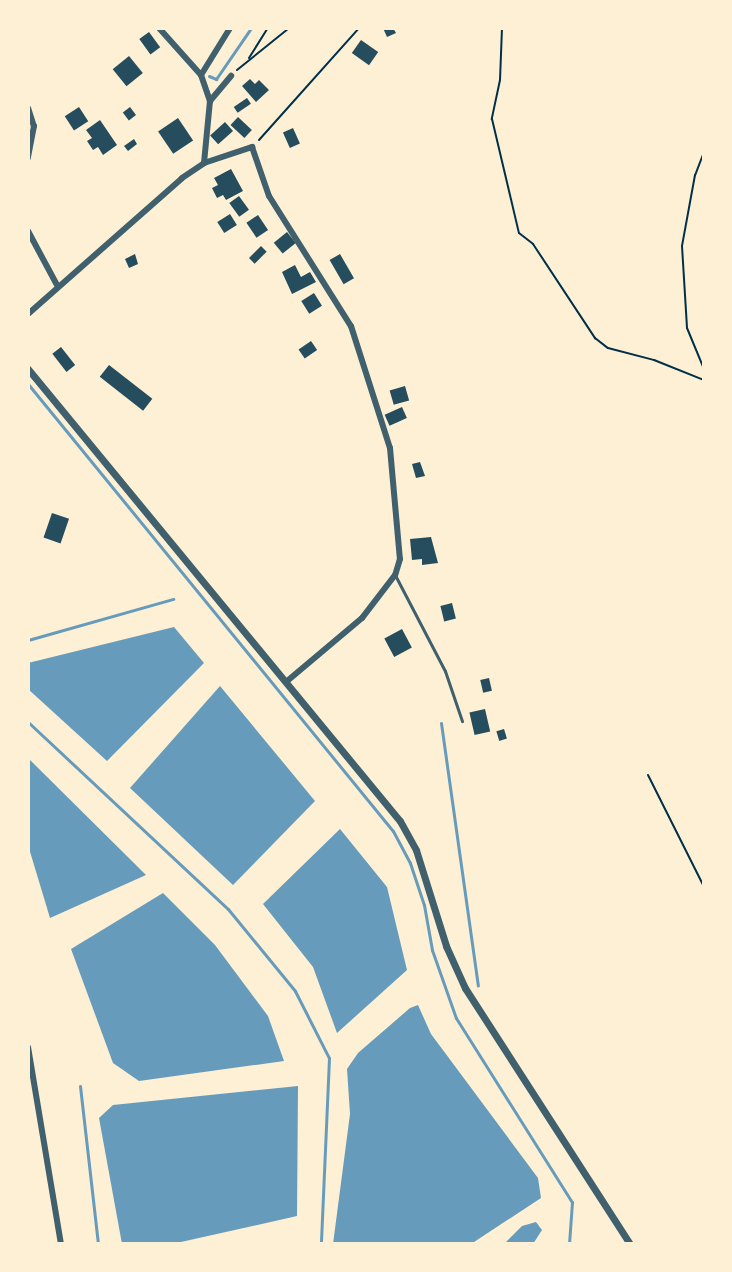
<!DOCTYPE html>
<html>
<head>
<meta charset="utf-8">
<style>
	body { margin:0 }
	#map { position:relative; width:732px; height:1272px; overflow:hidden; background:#fdf0d5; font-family:"Fira Sans Condensed",sans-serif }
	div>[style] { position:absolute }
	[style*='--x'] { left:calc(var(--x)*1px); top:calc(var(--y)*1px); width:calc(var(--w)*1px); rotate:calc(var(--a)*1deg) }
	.water>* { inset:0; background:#669bbc }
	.stream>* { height:3px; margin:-1.5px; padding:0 1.5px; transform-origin:1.5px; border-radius:1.5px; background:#669bbc }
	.building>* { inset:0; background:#264d5e; transform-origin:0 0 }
	.path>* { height:2px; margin:-1px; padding:0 1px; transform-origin:1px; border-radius:1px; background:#003049 }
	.service>* { height:3px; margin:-1.5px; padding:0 1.5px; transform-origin:1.5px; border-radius:1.5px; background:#3f606c }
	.minor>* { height:6px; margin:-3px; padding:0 3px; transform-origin:3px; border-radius:3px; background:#3f606c }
	.tertiary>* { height:7px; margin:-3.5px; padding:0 3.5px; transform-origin:3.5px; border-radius:3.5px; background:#3f606c }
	span { translate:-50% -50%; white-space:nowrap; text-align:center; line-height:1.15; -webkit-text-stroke:8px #fdf0d5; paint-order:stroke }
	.frame { position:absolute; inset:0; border:30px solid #fdf0d5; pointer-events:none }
</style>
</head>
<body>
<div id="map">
	<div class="water">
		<div style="clip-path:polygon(174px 627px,204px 663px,107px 761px,28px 689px,28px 663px)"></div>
		<div style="clip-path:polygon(220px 686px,315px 801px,233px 885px,130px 788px)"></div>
		<div style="clip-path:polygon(28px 758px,146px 875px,50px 918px,28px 845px)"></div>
		<div style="clip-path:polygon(340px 829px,387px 887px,407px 970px,337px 1033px,313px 967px,263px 904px)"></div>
		<div style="clip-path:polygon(163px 893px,215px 945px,268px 1016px,284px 1061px,139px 1081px,113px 1063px,71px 949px)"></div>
		<div style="clip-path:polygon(418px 1005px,431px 1034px,538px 1178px,541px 1198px,471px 1244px,333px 1244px,350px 1114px,347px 1069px,358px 1053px,410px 1008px)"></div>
		<div style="clip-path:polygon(298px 1086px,297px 1216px,172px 1244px,122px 1244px,99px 1118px,113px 1105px)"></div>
		<div style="clip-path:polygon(536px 1222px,542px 1230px,533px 1244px,504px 1244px,522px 1226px)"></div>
	</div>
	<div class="stream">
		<div style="--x:209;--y:76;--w:8;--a:23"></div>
		<div style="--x:216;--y:79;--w:62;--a:-55.5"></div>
		<div style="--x:28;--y:384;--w:577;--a:50.77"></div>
		<div style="--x:393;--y:831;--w:36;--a:62"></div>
		<div style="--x:410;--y:863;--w:44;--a:71.6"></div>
		<div style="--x:424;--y:905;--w:46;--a:79.9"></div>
		<div style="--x:432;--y:950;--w:72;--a:70.6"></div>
		<div style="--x:456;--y:1018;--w:218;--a:57.8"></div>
		<div style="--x:572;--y:1202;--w:42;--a:94.1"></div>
		<div style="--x:28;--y:640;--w:151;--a:-15.8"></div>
		<div style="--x:28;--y:722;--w:274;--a:43.1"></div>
		<div style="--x:228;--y:909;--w:106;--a:50.7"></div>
		<div style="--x:295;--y:991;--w:75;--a:63.1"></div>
		<div style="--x:329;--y:1058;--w:186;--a:92.5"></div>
		<div style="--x:441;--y:723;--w:265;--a:82"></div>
		<div style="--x:80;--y:1086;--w:159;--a:83.5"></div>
	</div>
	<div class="building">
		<div style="clip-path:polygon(383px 28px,393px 28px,396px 33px,387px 37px)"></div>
		<div style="left:149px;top:32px;width:19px;height:12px;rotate:54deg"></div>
		<div style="left:361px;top:40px;width:21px;height:16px;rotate:35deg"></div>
		<div style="left:129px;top:56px;width:22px;height:21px;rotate:51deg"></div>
		<div style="clip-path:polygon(250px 79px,255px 84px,259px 80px,269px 90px,256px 102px,242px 86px)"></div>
		<div style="left:247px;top:98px;width:7px;height:16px;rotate:56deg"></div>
		<div style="left:79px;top:107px;width:17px;height:17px;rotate:57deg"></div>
		<div style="left:130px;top:107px;width:10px;height:9px;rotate:53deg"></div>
		<div style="left:238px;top:117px;width:19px;height:11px;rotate:43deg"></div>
		<div style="left:178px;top:118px;width:27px;height:24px;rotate:56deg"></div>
		<div style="clip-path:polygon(100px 120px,117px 145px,103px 155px,98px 147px,93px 150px,87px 141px,92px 138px,86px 130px)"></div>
		<div style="left:225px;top:122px;width:12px;height:20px;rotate:48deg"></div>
		<div style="left:293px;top:128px;width:17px;height:11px;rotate:66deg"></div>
		<div style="clip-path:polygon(134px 139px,137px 144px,128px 151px,124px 146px)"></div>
		<div style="clip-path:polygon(231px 169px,243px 191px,226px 200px,223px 195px,217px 198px,212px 188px,218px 185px,214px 178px)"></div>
		<div style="left:239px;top:196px;width:17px;height:12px;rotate:54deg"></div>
		<div style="left:230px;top:214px;width:13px;height:15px;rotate:58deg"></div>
		<div style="left:258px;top:215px;width:18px;height:14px;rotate:56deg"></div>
		<div style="left:287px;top:232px;width:14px;height:17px;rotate:51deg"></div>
		<div style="left:261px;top:246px;width:8px;height:17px;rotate:45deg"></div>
		<div style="clip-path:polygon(135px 254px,138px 264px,129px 268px,125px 259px)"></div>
		<div style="left:340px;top:254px;width:28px;height:12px;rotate:60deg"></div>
		<div style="clip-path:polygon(295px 265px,301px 277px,310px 272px,316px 282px,292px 294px,282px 272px)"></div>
		<div style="left:314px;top:293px;width:15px;height:15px;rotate:58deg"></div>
		<div style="left:311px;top:341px;width:11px;height:15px;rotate:56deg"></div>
		<div style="left:61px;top:347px;width:23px;height:11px;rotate:52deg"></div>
		<div style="left:109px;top:365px;width:55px;height:15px;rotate:38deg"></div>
		<div style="left:405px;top:386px;width:15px;height:16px;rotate:74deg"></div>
		<div style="left:402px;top:407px;width:12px;height:19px;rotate:66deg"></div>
		<div style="clip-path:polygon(420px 462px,425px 476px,416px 478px,412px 464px)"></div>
		<div style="left:52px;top:513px;width:18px;height:26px;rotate:19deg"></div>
		<div style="clip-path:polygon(431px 537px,438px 563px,422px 565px,422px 559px,412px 560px,410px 539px)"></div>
		<div style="left:452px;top:603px;width:16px;height:12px;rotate:76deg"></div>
		<div style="left:402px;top:629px;width:21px;height:20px;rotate:62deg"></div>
		<div style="left:489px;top:678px;width:13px;height:9px;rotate:77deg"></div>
		<div style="left:485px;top:709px;width:23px;height:16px;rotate:77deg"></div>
		<div style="left:504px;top:729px;width:10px;height:8px;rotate:73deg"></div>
	</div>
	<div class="path">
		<div style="--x:502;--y:28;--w:52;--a:92.2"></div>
		<div style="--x:500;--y:80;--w:40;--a:102"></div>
		<div style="--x:492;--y:119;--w:117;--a:76.7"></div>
		<div style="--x:519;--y:233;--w:18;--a:38"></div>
		<div style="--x:533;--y:244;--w:113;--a:56.6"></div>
		<div style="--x:595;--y:338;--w:16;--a:38"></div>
		<div style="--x:608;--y:348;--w:48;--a:14.6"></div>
		<div style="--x:654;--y:360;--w:54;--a:21.8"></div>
		<div style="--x:249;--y:58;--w:36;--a:-58"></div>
		<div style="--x:237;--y:70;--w:67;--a:-38.9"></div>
		<div style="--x:259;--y:140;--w:150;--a:-48.2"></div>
		<div style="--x:704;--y:152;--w:25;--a:111"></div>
		<div style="--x:695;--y:175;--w:72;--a:100.4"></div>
		<div style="--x:682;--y:246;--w:82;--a:86.5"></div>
		<div style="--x:687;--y:328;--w:44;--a:67.5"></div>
		<div style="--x:648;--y:775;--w:125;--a:63.4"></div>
	</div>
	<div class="service">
		<div style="--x:395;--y:575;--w:108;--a:62.5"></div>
		<div style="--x:445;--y:671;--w:53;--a:71.2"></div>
	</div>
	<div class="minor">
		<div style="--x:159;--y:28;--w:63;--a:48.2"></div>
		<div style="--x:201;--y:75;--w:28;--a:71"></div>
		<div style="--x:201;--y:75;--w:55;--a:-58.3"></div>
		<div style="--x:28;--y:108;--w:19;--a:72"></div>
		<div style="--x:34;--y:126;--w:33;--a:101"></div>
		<div style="--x:204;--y:163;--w:51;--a:-18.4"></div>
		<div style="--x:252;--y:147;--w:52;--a:70.9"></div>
		<div style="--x:269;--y:196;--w:154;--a:57.8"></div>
		<div style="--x:351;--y:326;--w:128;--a:72.3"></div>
		<div style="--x:390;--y:448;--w:111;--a:84.9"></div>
		<div style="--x:400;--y:559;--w:17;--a:107"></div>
		<div style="--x:395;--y:575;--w:54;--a:127.5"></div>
		<div style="--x:362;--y:618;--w:99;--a:139.9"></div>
		<div style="--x:28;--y:231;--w:61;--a:61.8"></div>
		<div style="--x:28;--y:314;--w:205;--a:-41.4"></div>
		<div style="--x:182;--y:178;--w:27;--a:-34"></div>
		<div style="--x:204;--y:163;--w:62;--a:-84.5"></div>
		<div style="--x:210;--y:101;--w:33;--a:-50"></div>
		<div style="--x:28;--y:1047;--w:200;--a:80.5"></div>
	</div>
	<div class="tertiary">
		<div style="--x:28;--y:369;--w:585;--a:50.55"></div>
		<div style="--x:400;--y:821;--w:33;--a:61"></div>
		<div style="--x:416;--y:850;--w:101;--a:72.6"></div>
		<div style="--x:446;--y:946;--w:46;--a:65.7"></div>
		<div style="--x:465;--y:988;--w:305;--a:57.2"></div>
	</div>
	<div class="frame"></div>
</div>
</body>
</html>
